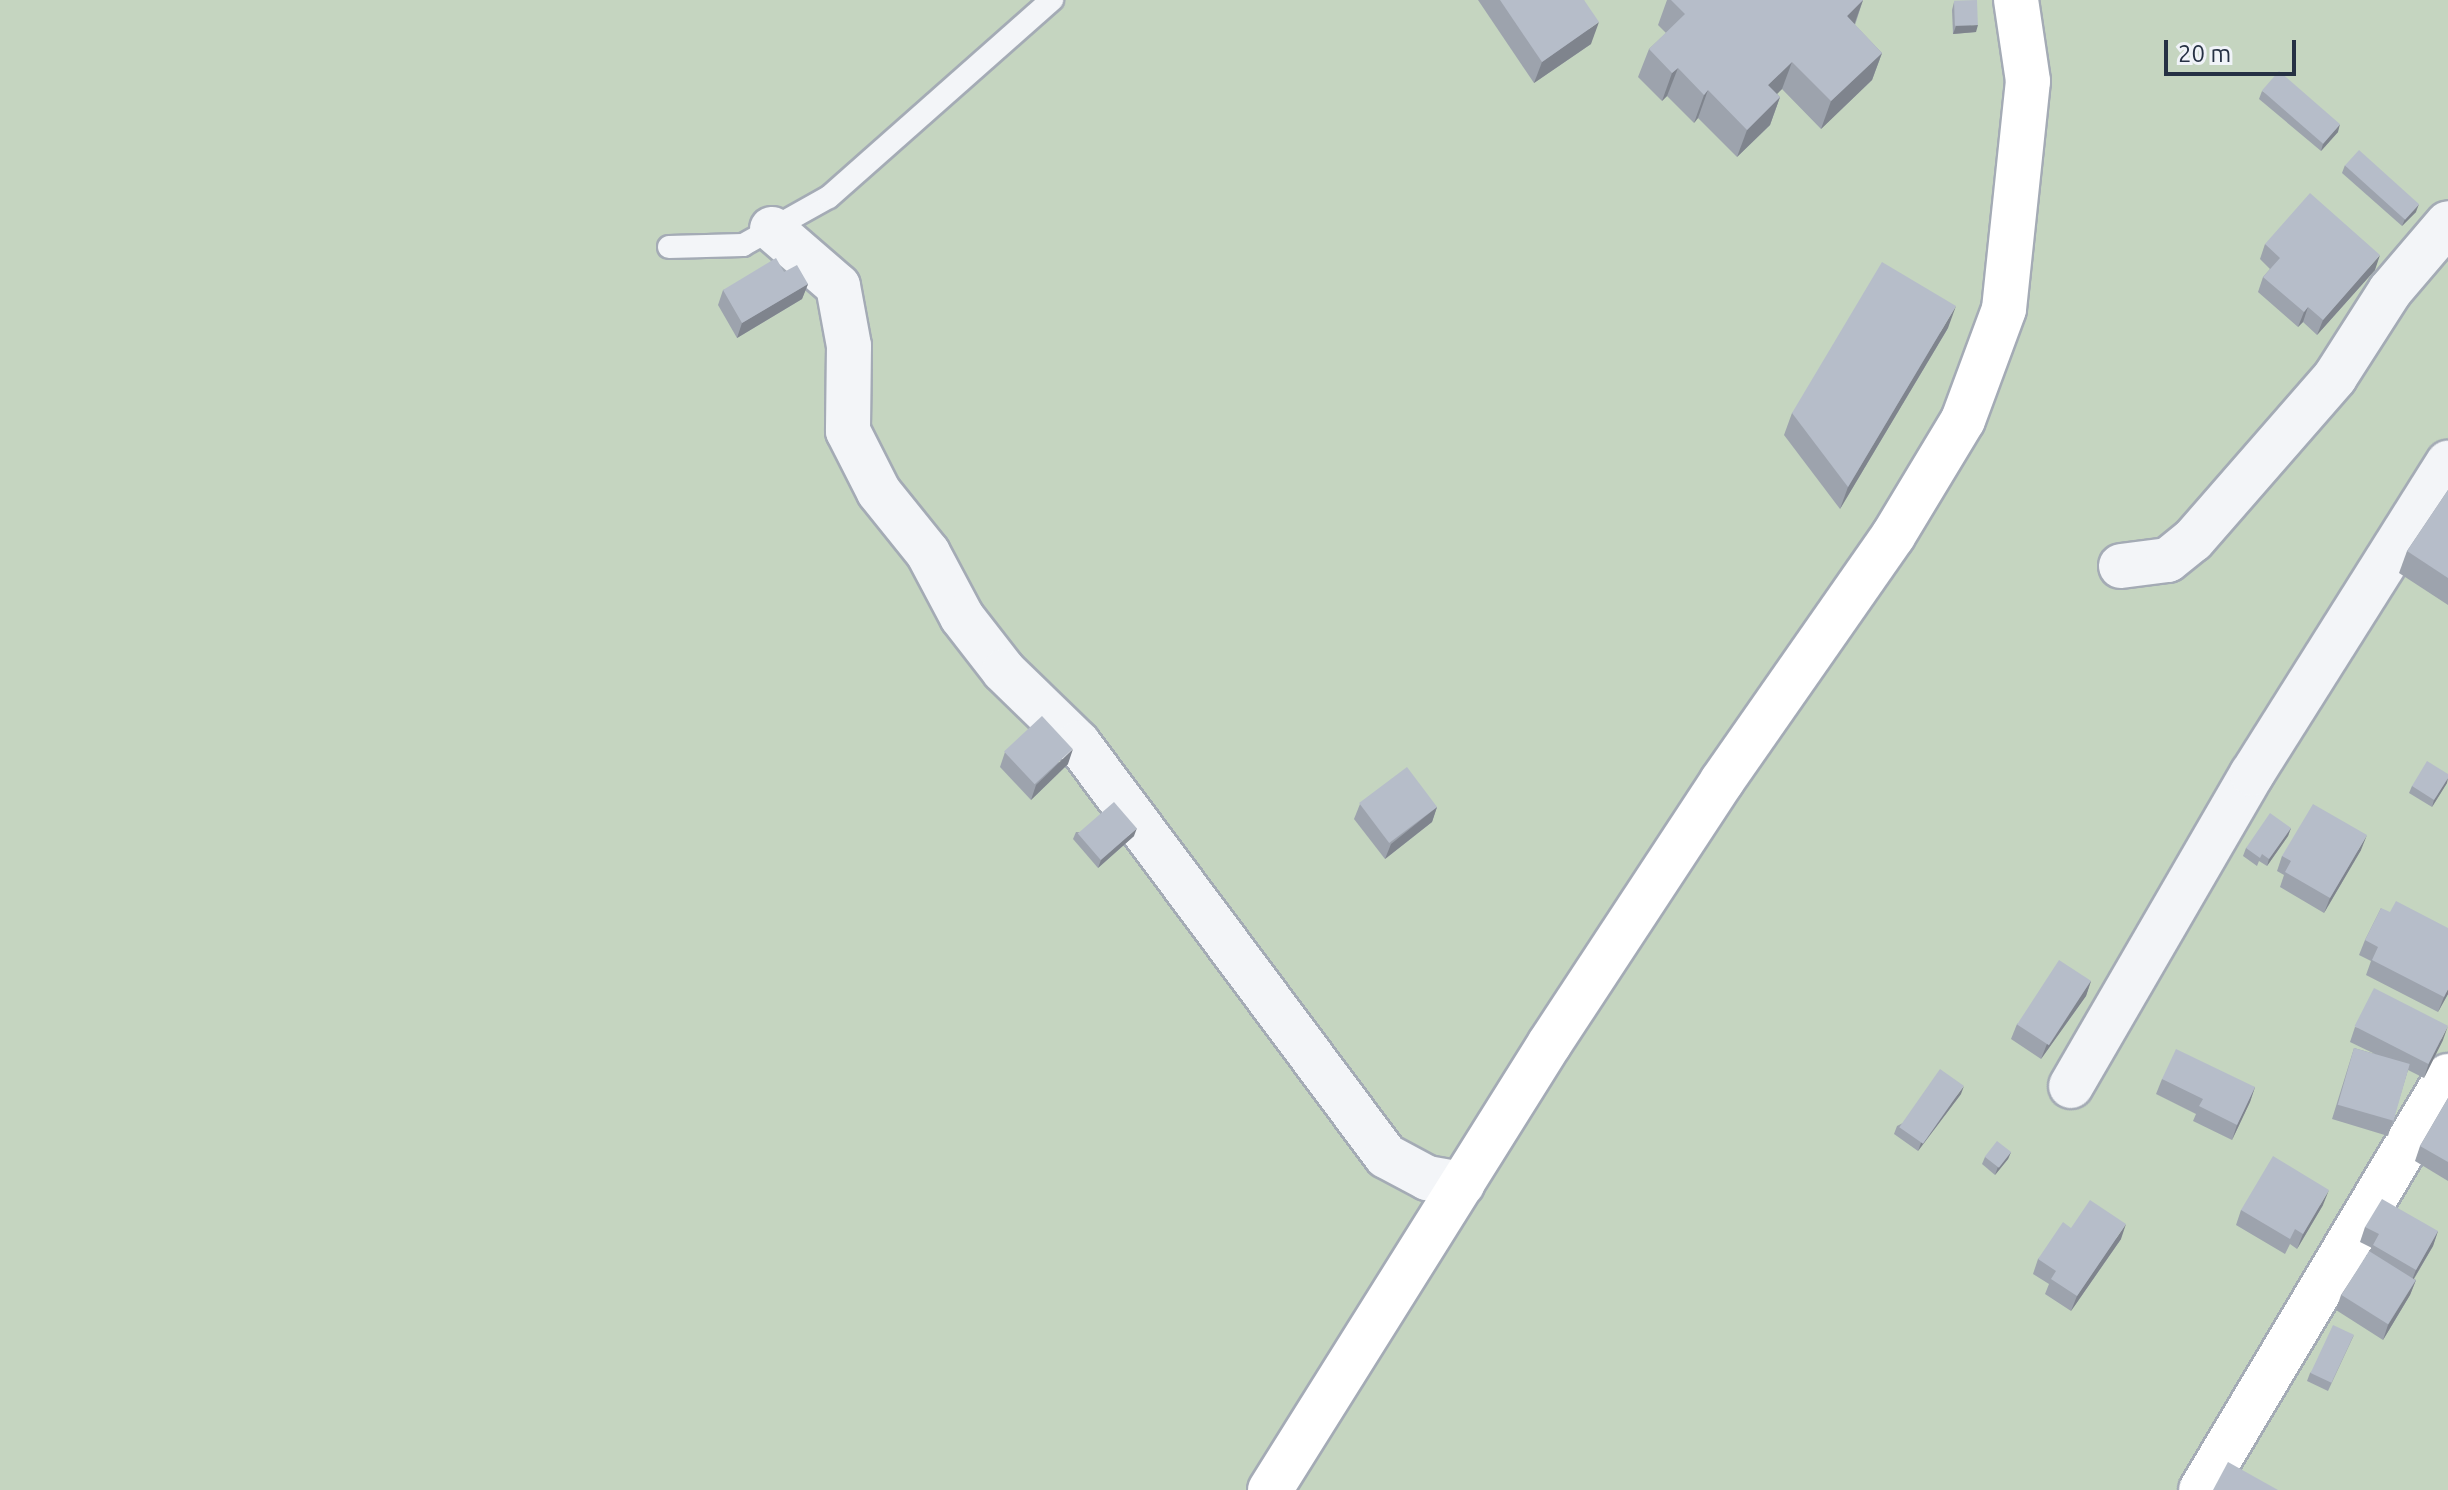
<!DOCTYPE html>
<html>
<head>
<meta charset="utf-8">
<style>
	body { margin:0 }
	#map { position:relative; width:2448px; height:1490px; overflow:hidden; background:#e0e4ea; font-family:Ubuntu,sans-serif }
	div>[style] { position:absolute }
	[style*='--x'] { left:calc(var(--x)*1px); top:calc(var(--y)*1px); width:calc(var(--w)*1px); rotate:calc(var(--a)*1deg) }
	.green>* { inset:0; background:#c5d5c0; transform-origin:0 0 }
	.roads { filter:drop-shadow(2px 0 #a4abb5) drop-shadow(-2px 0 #a4abb5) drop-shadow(0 2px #a4abb5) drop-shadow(0 -2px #a4abb5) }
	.lane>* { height:22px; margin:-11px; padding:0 11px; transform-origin:11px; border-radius:11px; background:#f3f5f8 }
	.street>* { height:44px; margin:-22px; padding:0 22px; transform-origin:22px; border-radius:22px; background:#f3f5f8 }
	.secondary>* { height:44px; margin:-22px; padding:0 22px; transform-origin:22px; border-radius:22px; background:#fff }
	.wall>* { inset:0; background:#9da3ad }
	.shaded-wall>* { inset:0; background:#7f848d }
	.building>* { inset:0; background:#b6bdc9; transform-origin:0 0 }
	span { translate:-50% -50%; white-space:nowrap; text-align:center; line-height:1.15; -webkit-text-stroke:6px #f0f3f8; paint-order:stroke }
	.scale { position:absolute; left:2164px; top:40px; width:132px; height:36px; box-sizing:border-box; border:4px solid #263144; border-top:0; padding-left:10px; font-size:24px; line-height:28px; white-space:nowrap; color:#263144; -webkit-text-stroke:6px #f0f3f8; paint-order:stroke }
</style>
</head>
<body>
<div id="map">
	<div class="green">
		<div style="left:0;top:0;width:2448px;height:1490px"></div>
	</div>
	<div class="roads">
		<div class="lane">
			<div style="--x:669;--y:247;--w:74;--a:-1.5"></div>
			<div style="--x:743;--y:245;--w:98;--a:-29.2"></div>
			<div style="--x:829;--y:197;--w:298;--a:-41.5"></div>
		</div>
		<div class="street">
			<div style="--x:772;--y:229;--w:87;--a:40.8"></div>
			<div style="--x:838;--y:286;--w:61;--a:79.6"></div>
			<div style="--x:849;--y:346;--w:85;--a:90.7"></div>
			<div style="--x:848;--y:431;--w:68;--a:63.1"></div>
			<div style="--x:879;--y:492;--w:78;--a:51.2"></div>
			<div style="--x:928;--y:553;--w:72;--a:62"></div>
			<div style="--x:962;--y:617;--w:68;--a:52.1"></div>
			<div style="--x:1004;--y:671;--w:103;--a:44.2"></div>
			<div style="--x:1078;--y:743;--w:515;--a:53.29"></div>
			<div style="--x:1386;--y:1156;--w:47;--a:28.2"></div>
			<div style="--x:1427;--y:1178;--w:36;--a:10"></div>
			<div style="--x:2121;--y:566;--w:47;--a:-7.3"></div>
			<div style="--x:2168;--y:560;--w:32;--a:-39"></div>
			<div style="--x:2193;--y:540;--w:216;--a:-48.9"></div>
			<div style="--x:2335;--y:377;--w:102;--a:-57.4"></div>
			<div style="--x:2390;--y:291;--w:89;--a:-49.5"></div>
			<div style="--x:2071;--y:1086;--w:361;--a:-59.9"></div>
			<div style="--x:2252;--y:774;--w:368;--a:-57.8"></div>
		</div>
		<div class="secondary">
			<div style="--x:1270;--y:1490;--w:527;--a:-57.94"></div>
			<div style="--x:1550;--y:1043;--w:313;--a:-56.7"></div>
			<div style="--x:1722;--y:781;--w:299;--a:-55.1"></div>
			<div style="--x:1893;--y:536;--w:135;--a:-58.9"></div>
			<div style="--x:1963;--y:420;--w:118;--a:-69.7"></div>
			<div style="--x:2004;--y:309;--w:229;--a:-84"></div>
			<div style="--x:2028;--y:81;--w:82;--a:-98.4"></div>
			<div style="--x:2201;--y:1490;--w:482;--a:-59.2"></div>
		</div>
	</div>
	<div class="wall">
		<div style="clip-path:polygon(1478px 0,1584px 0,1591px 44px,1534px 83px)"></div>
		<div style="clip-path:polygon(1667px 0,1863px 0,1855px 25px,1882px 53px,1872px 80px,1821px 129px,1782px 89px,1777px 94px,1780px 97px,1770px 125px,1737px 157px,1698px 118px,1694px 123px,1667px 96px,1662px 101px,1638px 77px,1649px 49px,1666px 33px,1658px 25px)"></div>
		<div style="clip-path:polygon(1954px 2px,1976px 32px,1953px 34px,1952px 10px)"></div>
		<div style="clip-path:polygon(2262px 91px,2338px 132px,2321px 151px,2259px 99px)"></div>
		<div style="clip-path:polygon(2345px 165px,2416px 212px,2402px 226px,2342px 173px)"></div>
		<div style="clip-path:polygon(2265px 244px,2375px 270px,2317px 335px,2303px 322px,2298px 327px,2258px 292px,2263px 277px,2270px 269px,2260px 259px)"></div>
		<div style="clip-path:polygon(784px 272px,808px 284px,802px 299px,737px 338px,718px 305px,723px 290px)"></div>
		<div style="clip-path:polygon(1948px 328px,1840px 509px,1784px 435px,1792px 413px)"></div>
		<div style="clip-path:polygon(2448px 490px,2448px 605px,2399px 573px,2407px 551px)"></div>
		<div style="clip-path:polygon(1005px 752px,1068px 764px,1031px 800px,1000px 767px)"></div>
		<div style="clip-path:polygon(2448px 774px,2447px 783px,2432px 807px,2409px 793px,2412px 786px)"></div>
		<div style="clip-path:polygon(1360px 804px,1437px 807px,1432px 822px,1385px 859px,1354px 819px)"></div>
		<div style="clip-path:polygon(2291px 828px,2288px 836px,2267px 866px,2259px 861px,2257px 866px,2243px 856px,2246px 848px)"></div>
		<div style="clip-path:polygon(1076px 832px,1134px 836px,1098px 868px,1073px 839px)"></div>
		<div style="clip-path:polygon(2361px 850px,2324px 913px,2280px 887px,2284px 875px,2277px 871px,2282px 856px)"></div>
		<div style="clip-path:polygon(2381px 908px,2448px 994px,2438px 1012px,2366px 975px,2371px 961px,2359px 955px,2365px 940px)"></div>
		<div style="clip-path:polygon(2091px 981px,2086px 996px,2041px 1059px,2011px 1039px,2017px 1024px)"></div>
		<div style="clip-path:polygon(2355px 1027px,2443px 1040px,2424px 1078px,2408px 1070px,2388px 1136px,2332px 1119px,2354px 1048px,2375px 1054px,2350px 1042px)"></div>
		<div style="clip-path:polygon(2162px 1079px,2255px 1087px,2250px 1102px,2232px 1140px,2193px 1121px,2196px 1114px,2156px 1094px)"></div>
		<div style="clip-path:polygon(1961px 1094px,1918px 1151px,1894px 1134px,1897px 1126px)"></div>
		<div style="clip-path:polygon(2448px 1098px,2448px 1181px,2415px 1161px,2420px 1146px)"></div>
		<div style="clip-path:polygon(2011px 1152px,2008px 1159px,1995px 1175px,1982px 1164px,1985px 1157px)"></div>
		<div style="clip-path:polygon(2323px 1205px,2297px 1249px,2290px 1244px,2285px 1254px,2236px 1225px,2241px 1210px)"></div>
		<div style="clip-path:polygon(2365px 1227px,2438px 1231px,2433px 1246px,2414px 1279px,2416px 1280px,2410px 1295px,2383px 1340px,2336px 1310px,2341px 1295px,2372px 1248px,2360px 1242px)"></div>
		<div style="clip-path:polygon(2071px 1228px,2121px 1239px,2071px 1311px,2045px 1294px,2049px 1284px,2033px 1274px,2038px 1259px)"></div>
		<div style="clip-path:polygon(2354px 1335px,2328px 1391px,2307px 1381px,2310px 1373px)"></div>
	</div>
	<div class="shaded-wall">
		<div style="clip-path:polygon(1863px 0,1853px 28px,1847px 16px)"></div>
		<div style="clip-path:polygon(1599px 22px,1591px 44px,1534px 83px,1542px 62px)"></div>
		<div style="clip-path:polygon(1978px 25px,1976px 32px,1953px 34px,1956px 26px)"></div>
		<div style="clip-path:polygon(1882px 53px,1872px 80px,1821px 129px,1831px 101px)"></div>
		<div style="clip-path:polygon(1792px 62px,1782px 89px,1758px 112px,1768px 85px)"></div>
		<div style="clip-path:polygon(1678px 68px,1667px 96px,1662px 101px,1672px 73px)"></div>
		<div style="clip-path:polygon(1708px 90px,1698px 118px,1694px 123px,1704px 95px)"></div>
		<div style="clip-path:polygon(1780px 97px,1770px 125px,1737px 157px,1747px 130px)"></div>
		<div style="clip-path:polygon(2340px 124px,2338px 132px,2321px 151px,2323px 144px)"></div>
		<div style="clip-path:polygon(2419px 204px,2416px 212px,2402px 226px,2405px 219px)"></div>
		<div style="clip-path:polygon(2380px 255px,2375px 270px,2317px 335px,2323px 320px)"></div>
		<div style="clip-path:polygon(808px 284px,802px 299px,737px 338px,742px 323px)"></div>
		<div style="clip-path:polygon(1956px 306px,1948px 328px,1840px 509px,1848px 487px)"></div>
		<div style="clip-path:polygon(2308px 307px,2303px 322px,2298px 327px,2304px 312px)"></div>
		<div style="clip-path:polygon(1073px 749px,1068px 764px,1031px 800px,1036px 785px)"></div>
		<div style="clip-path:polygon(2448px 778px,2447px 783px,2432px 807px,2434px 800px)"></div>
		<div style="clip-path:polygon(1437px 807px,1432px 822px,1385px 859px,1391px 844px)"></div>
		<div style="clip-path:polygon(1137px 828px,1134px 836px,1098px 868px,1101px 860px)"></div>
		<div style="clip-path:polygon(2291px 828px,2288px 836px,2267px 866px,2269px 859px)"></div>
		<div style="clip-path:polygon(2367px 835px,2361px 850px,2324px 913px,2330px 898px)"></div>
		<div style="clip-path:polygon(2091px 981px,2086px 996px,2041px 1059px,2047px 1044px)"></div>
		<div style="clip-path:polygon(2448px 989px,2448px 994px,2438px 1012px,2444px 997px)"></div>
		<div style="clip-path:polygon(2448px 1026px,2443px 1040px,2424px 1078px,2429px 1063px)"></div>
		<div style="clip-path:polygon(1964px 1086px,1961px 1094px,1918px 1151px,1921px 1143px)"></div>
		<div style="clip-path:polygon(2255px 1087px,2250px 1102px,2232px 1140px,2237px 1125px)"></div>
		<div style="clip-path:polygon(2011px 1152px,2008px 1159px,1995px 1175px,1998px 1167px)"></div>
		<div style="clip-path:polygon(2329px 1190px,2323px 1205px,2297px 1249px,2303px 1234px)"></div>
		<div style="clip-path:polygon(2126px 1224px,2121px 1239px,2071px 1311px,2077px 1296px)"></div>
		<div style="clip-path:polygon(2438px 1231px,2433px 1246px,2410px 1285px,2416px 1270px)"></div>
		<div style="clip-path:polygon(2416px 1280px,2410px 1295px,2383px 1340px,2388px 1325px)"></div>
	</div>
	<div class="building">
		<div style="clip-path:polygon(1500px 0,1584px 0,1599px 22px,1542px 62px)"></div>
		<div style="clip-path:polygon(1671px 0,1863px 0,1847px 16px,1882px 53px,1831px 101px,1792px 62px,1768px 85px,1780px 97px,1747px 130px,1708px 90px,1704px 95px,1678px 68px,1672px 73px,1649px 49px,1685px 14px)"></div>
		<div style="left:1977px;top:0;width:25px;height:23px;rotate:88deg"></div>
		<div style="left:2279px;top:71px;width:81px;height:26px;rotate:41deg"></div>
		<div style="left:2359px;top:150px;width:81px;height:21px;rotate:42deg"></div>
		<div style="clip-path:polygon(2310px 193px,2380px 255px,2323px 320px,2308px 307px,2304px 312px,2263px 277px,2280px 258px,2265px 244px)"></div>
		<div style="clip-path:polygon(776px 258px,784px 272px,797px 265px,808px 284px,742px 323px,723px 290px)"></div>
		<div style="clip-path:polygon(1882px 262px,1956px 306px,1848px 487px,1792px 413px)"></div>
		<div style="clip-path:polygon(2448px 490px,2448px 578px,2407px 551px)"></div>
		<div style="left:1042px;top:716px;width:45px;height:52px;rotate:47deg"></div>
		<div style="clip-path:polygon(2427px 761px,2448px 774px,2448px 778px,2434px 800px,2412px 786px)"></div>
		<div style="left:1407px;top:767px;width:50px;height:60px;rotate:53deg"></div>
		<div style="left:1114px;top:802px;width:35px;height:48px;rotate:49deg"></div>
		<div style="clip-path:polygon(2313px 804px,2367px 835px,2330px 898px,2285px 872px,2291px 861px,2282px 856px)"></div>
		<div style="clip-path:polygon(2270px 813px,2291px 828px,2269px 859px,2262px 854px,2260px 858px,2246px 848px)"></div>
		<div style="clip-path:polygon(2396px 901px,2448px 928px,2448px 989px,2444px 997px,2372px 960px,2378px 947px,2365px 940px,2381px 908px,2390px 912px)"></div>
		<div style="left:2059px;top:960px;width:38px;height:77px;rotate:33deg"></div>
		<div style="left:2374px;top:988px;width:83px;height:43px;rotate:27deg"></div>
		<div style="left:2354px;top:1048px;width:58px;height:59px;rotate:16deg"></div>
		<div style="clip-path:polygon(2176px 1049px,2255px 1087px,2237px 1125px,2199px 1106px,2203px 1099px,2162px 1079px)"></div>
		<div style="left:1940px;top:1069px;width:29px;height:71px;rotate:35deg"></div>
		<div style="clip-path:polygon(2448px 1098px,2448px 1162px,2420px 1146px)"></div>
		<div style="left:1997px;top:1141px;width:18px;height:20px;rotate:38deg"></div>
		<div style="clip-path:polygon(2273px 1156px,2329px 1190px,2303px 1234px,2295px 1229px,2290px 1239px,2241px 1210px)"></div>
		<div style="clip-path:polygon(2382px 1199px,2438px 1231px,2416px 1270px,2373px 1245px,2379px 1234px,2365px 1227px)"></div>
		<div style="clip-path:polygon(2090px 1200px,2126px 1224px,2077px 1296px,2051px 1279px,2056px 1271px,2038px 1259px,2063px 1222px,2071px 1228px)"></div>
		<div style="left:2369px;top:1251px;width:55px;height:52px;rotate:32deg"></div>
		<div style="left:2333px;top:1325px;width:23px;height:53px;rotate:25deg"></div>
		<div style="clip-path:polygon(2228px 1462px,2278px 1490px,2213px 1490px)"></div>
	</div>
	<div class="scale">20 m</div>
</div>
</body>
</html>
